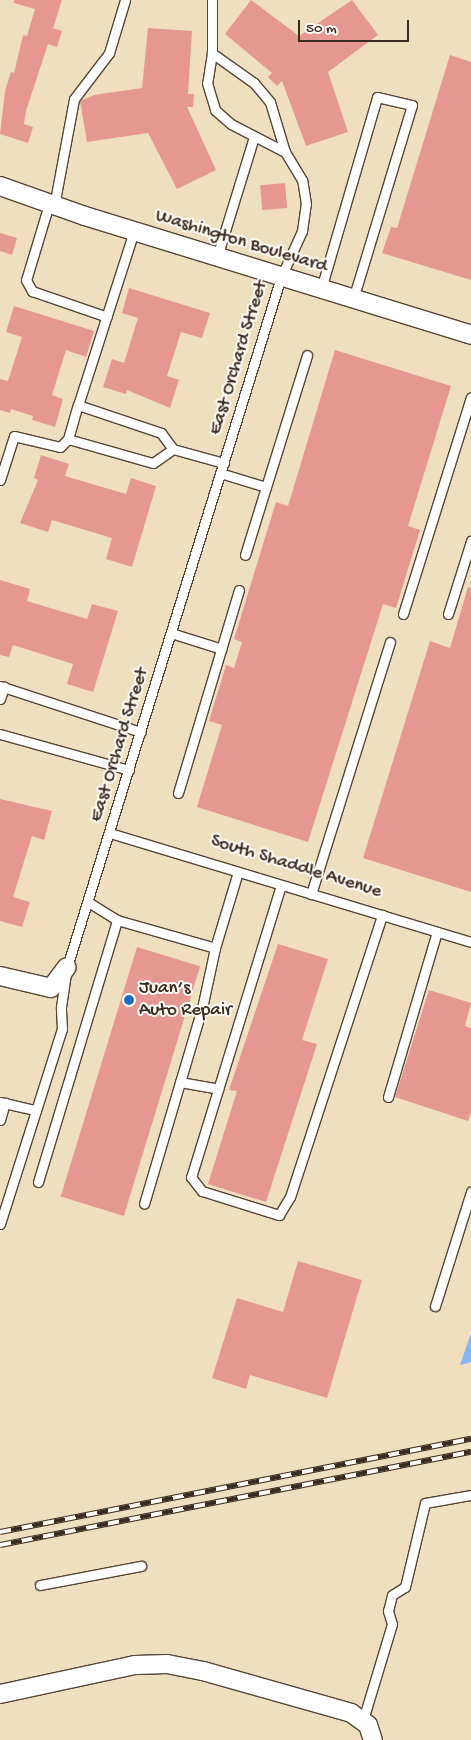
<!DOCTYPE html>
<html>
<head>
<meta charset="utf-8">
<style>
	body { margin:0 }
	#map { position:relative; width:471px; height:1740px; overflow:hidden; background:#f0dfbf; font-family:"Gochi Hand",sans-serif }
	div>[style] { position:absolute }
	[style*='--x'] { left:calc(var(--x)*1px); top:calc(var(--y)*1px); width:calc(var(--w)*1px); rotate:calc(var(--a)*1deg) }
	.water>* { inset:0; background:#86b7f2 }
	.building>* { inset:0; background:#e59891; transform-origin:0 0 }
	.roads { filter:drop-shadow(1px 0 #564536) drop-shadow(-1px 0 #564536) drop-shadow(0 1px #564536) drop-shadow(0 -1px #564536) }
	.lane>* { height:9px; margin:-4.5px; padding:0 4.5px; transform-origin:4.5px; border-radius:4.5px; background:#fff }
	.street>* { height:18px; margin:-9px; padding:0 9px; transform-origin:9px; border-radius:9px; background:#fff }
	.rail>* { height:5.5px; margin-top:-2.75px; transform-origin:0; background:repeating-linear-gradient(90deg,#fdfcf7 0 11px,#3b2a1e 0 22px); box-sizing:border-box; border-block:1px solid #3b2a1e }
	.dots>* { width:14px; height:14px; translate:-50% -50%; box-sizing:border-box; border:2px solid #fdfcf7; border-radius:50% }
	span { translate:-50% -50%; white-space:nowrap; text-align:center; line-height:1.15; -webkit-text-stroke:4px #fdfcf7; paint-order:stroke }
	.street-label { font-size:19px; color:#3b2a1e }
	.poi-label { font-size:19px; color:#3b2a1e }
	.left { translate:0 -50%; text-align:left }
	.scale { position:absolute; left:298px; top:20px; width:111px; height:22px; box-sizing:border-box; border:2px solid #3b2a1e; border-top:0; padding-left:6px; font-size:15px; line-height:18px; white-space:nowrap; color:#3b2a1e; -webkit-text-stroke:4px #fdfcf7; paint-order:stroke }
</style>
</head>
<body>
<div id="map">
	<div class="water">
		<div style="clip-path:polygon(471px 1333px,471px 1362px,460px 1365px)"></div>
	</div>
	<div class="building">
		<div style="clip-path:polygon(14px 0,62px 0,53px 28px,62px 31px,57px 47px,48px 44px,26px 111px,24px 124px,33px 127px,28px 143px,0 134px,5px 91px,11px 72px,14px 73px,23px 35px,27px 36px,35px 9px,14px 3px)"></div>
		<div style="clip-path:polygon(251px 0,299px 36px,352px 0,378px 35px,328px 72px,348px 132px,306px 146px,282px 81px,277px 86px,268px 77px,272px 73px,225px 34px)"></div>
		<div style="clip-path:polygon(148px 28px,192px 31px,188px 94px,194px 94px,193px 107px,187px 107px,216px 170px,177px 189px,148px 133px,87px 142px,80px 101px,94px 95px,142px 88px)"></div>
		<div style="clip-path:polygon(450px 55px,471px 62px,471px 280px,382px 253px,391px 227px,397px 228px)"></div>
		<div style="left:285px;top:183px;width:25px;height:25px;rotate:85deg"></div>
		<div style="clip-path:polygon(0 233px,17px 238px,12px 255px,0 251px)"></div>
		<div style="clip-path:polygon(129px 288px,210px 313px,202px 338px,181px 332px,167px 376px,179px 380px,170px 408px,127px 390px,126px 394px,103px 387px,112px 359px,124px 363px,138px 318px,122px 313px)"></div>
		<div style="clip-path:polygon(14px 306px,94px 331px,86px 357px,66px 350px,52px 395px,63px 399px,55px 427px,32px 420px,33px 416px,11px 409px,10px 413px,0 410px,0 379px,8px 381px,22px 337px,6px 332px)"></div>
		<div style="clip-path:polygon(335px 350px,451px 386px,408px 526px,420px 530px,396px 608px,383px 604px,308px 842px,197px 807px,222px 725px,209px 721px,226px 665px,234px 668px,242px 642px,234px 639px,276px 502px,288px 506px)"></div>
		<div style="clip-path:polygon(41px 455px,69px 464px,65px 476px,126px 494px,131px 478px,156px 486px,132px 567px,106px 559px,112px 538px,52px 520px,48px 532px,20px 523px,38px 480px,34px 478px)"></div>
		<div style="clip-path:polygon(0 580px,30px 589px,27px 601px,87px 619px,92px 604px,118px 611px,93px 692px,67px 684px,73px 664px,13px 645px,9px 657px,0 655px)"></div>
		<div style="clip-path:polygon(468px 587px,471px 588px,471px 892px,363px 858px,430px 641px,450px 648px)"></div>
		<div style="clip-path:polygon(0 799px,52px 811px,44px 840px,32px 836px,13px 897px,30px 902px,22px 927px,0 921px)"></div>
		<div style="clip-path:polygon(278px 944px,328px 959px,302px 1040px,317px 1044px,266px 1202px,208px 1184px,237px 1091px,229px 1090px)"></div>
		<div style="left:137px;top:947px;width:66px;height:261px;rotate:17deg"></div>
		<div style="clip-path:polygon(429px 990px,471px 1003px,465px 1026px,471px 1028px,471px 1112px,468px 1121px,395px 1097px)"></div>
		<div style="clip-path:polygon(298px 1261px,362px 1280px,327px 1398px,250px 1375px,246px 1389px,212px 1378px,237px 1298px,283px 1312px)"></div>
	</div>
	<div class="roads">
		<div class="lane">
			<div style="--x:212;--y:0;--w:53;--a:90"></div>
			<div style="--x:212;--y:53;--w:30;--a:99"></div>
			<div style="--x:207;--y:83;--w:28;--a:73"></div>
			<div style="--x:215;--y:110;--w:21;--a:41"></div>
			<div style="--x:231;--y:124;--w:61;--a:27.4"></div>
			<div style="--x:49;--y:204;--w:79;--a:106.8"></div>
			<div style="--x:26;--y:280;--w:13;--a:61"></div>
			<div style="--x:32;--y:291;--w:79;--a:19.1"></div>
			<div style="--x:54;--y:206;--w:109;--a:-79.4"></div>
			<div style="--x:74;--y:99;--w:58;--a:-52.7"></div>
			<div style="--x:109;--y:53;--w:55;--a:-73.2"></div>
			<div style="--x:134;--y:231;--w:183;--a:107.8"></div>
			<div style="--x:78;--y:405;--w:88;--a:18.6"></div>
			<div style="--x:161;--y:433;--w:20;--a:53"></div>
			<div style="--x:217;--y:257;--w:126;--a:-72.9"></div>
			<div style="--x:321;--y:289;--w:200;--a:-73.7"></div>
			<div style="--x:377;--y:97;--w:36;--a:13"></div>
			<div style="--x:412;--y:105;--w:203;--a:106.9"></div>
			<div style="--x:68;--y:439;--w:35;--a:-74"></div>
			<div style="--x:220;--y:473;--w:48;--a:16.9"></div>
			<div style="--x:266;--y:487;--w:71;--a:107.2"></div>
			<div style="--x:0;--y:480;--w:46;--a:-72.3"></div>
			<div style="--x:14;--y:436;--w:47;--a:13.4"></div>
			<div style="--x:60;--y:447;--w:11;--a:-45"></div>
			<div style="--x:68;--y:439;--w:88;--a:15.8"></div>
			<div style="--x:153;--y:463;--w:24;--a:-35"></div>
			<div style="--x:173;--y:449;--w:53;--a:15.4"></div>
			<div style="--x:266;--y:487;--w:138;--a:-72.7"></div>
			<div style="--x:403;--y:614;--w:227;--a:-72.6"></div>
			<div style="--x:448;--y:614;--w:77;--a:-72.5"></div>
			<div style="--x:171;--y:633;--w:53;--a:17.4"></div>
			<div style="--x:0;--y:686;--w:148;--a:18.1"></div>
			<div style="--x:0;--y:699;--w:13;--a:-72"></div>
			<div style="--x:0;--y:734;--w:134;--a:15.6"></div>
			<div style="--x:178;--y:793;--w:212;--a:-73.3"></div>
			<div style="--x:110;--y:833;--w:377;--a:16.8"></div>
			<div style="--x:281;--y:885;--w:306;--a:107.1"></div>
			<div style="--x:191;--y:1177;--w:18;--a:52"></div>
			<div style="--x:202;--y:1191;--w:81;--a:17.3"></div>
			<div style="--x:279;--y:1215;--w:21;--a:-59"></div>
			<div style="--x:290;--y:1197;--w:297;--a:-71.9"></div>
			<div style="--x:311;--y:894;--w:264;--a:-72.6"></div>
			<div style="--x:117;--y:920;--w:102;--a:15.9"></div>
			<div style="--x:215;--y:948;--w:61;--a:102.2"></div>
			<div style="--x:202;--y:1008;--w:204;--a:106.5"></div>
			<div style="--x:215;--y:948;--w:79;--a:-73.2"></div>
			<div style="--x:180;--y:1082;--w:39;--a:10"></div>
			<div style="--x:388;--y:1097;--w:172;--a:-73.5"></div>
			<div style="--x:0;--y:1102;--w:37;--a:13"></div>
			<div style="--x:0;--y:1120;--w:18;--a:-74"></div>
			<div style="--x:38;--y:1182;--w:274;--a:-73.2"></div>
			<div style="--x:117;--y:920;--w:34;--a:-148"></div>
			<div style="--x:0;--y:1224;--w:205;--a:-72.4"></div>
			<div style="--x:62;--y:1029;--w:22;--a:-93"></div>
			<div style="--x:61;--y:1007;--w:40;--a:-81.5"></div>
			<div style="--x:67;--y:967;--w:722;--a:-72.77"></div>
			<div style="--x:281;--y:277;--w:51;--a:-65.5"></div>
			<div style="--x:302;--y:231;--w:27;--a:-82"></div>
			<div style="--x:306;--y:204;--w:24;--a:-99"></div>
			<div style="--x:302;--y:180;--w:33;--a:-121"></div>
			<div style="--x:285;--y:152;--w:52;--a:-106.7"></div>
			<div style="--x:270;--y:102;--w:25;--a:-130"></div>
			<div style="--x:254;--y:83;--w:52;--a:-144.5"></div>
			<div style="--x:435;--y:1306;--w:120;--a:-72.5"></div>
			<div style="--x:40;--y:1585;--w:103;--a:-10.7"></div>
			<div style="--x:363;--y:1720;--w:100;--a:-73.2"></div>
			<div style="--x:392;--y:1624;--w:14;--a:-107"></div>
			<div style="--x:388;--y:1611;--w:16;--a:-76"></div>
			<div style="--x:392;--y:1595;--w:15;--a:-32"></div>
			<div style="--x:405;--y:1587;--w:86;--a:-76.6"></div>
			<div style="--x:425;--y:1503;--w:47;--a:-9.9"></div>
		</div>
		<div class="street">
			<div style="--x:0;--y:186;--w:90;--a:19.4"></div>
			<div style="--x:85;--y:216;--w:404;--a:17.1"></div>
			<div style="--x:0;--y:976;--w:52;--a:13.2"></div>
			<div style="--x:51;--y:988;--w:26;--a:-53"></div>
			<div style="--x:0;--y:1694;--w:138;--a:-12.1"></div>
			<div style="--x:135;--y:1665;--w:32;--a:-2"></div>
			<div style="--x:167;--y:1664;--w:37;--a:11"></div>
			<div style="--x:203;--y:1671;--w:154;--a:15.8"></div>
			<div style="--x:351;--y:1713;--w:21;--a:35"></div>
			<div style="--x:368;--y:1725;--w:16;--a:72"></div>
		</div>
	</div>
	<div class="rail">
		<div style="--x:0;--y:1532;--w:480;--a:-11.2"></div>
		<div style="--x:0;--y:1545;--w:480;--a:-11.2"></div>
	</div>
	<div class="dots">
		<div style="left:129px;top:1000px;background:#1f6fb2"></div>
	</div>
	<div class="street-label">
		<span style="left:241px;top:242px;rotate:17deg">Washington Boulevard</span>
		<span style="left:239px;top:358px;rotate:-73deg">East Orchard Street</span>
		<span style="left:120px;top:745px;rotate:-73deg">East Orchard Street</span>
		<span style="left:296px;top:867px;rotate:17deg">South Shaddle Avenue</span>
	</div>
	<div class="poi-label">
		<span class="left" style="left:139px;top:1000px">Juan’s<br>Auto Repair</span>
	</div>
	<div class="scale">50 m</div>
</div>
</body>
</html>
